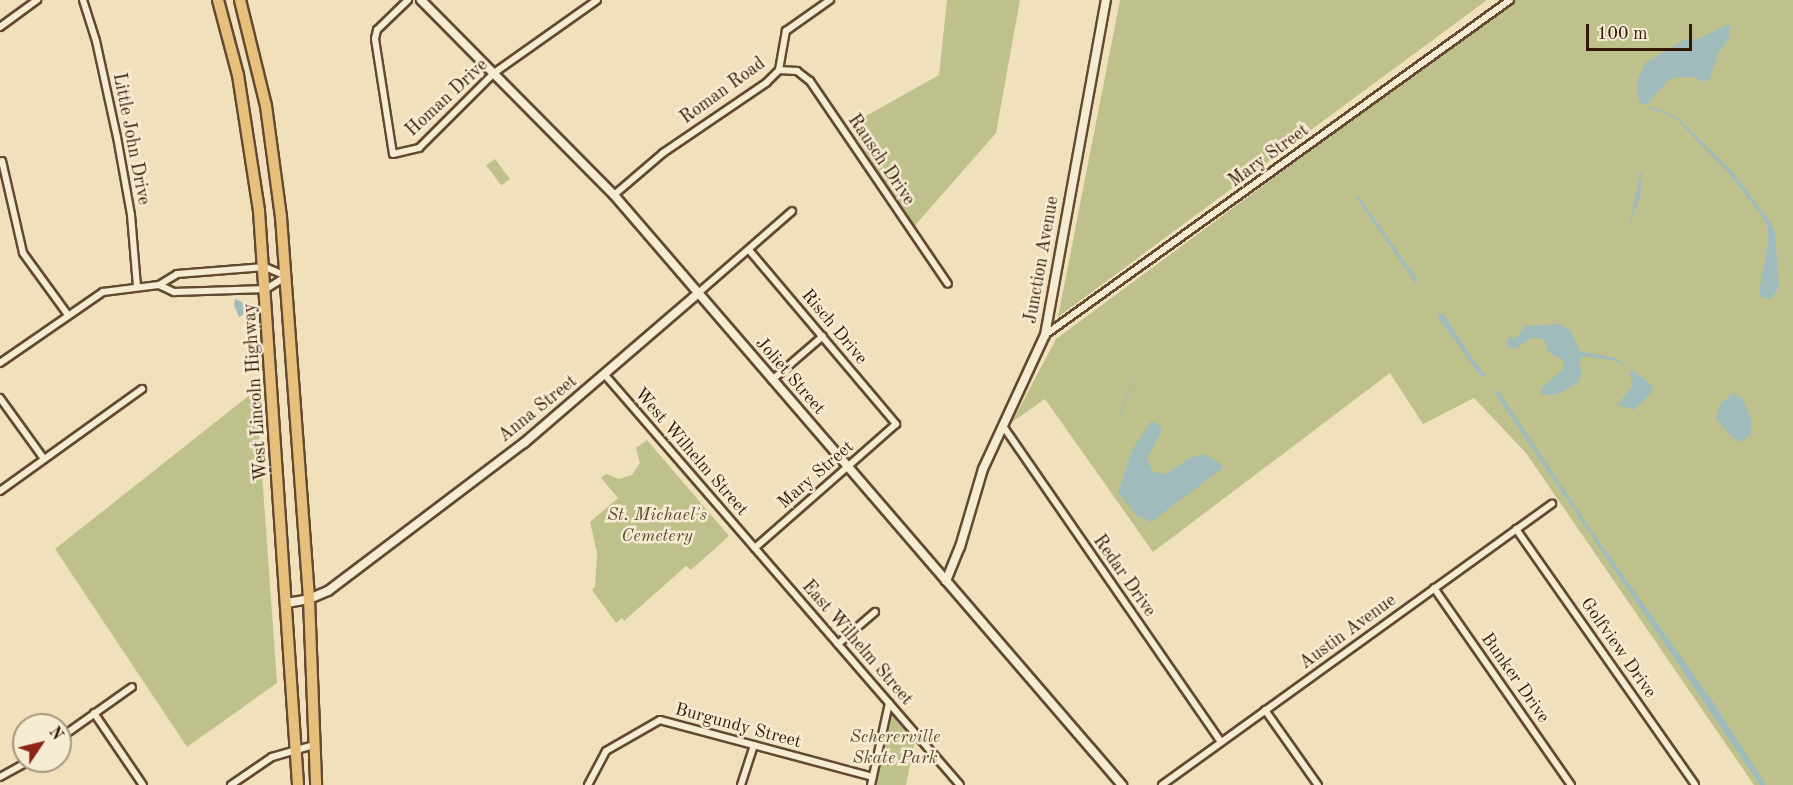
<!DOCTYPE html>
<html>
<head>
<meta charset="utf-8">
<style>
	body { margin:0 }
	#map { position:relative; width:1793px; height:785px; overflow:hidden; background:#f1e0bc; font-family:"Old Standard TT",serif }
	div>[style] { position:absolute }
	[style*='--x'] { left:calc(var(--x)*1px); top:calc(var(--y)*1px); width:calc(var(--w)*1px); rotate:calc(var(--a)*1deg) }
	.green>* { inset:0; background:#bfc18d; transform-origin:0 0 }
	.water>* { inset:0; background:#9fbbbb }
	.roads { filter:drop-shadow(2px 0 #624930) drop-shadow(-2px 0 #624930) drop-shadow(0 2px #624930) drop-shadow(0 -2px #624930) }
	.minor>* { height:6px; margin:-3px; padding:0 3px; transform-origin:3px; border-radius:3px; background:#f6ebd3 }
	.tertiary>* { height:8px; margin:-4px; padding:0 4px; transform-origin:4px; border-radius:4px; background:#f6ebd3 }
	.primary>* { height:10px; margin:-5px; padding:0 5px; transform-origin:5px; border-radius:5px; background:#e8c07e }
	span { translate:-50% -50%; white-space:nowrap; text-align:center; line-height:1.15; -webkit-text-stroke:5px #f6ebd3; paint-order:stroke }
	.street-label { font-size:18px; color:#321702 }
	.park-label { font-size:18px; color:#5c4a2c; font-style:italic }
	.north { position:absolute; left:12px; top:713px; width:60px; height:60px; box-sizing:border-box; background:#f6ebd3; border:2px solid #a8967f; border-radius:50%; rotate:55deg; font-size:16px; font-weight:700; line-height:24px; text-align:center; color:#321702 }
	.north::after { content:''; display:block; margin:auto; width:21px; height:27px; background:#8f2418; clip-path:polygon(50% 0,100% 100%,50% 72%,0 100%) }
	.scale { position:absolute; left:1586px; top:24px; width:106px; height:27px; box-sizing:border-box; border:3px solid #321702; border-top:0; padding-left:8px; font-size:18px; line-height:21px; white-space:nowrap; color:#321702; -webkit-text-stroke:4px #f6ebd3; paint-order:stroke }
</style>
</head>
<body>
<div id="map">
	<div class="green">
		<div style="clip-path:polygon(947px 0,1020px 0,996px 133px,911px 230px,850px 125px,939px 75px)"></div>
		<div style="clip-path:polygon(1120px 0,1487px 0,1058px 317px)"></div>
		<div style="clip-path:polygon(1514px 0,1793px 0,1793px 785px,1754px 785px,1526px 453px,1474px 398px,1423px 424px,1390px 373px,1153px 552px,1045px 399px,1012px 422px,1056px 339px)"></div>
		<div style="left:495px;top:159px;width:25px;height:11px;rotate:53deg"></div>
		<div style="clip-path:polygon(256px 390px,277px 683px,187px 747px,55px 549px)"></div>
		<div style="clip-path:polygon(647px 440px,729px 536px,691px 570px,686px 566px,624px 621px,622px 618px,616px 623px,592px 590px,595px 586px,597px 553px,590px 522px,618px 498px,601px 478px,606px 474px,619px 479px,632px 475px,640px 463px,636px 448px)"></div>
		<div style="clip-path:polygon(889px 703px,916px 735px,906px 785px,878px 785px,871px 781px,876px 745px)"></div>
	</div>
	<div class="water">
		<div style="clip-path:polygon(1727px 25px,1731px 26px,1729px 38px,1718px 54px,1709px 80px,1704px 82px,1691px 77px,1679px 77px,1668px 80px,1647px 105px,1640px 103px,1637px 93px,1638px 79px,1645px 63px,1684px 40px,1698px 39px)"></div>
		<div style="clip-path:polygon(1646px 107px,1652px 107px,1677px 117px,1732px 171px,1771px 223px,1775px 232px,1779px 287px,1771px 299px,1761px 297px,1759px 293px,1768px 242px,1768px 227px,1761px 215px,1728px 172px,1675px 118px)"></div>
		<div style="clip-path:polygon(1642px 172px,1640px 196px,1629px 227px,1640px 173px)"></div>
		<div style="clip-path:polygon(1358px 195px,1417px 279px,1416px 284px,1356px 197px)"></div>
		<div style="clip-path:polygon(235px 299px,244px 303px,244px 314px,239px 317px,234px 305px)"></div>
		<div style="clip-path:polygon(1443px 313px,1470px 355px,1486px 376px,1483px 377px,1479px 374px,1437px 316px)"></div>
		<div style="clip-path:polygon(1560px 324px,1570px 330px,1580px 351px,1615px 358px,1629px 367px,1615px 361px,1585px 356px,1579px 360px,1582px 373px,1578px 383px,1555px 395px,1540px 394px,1543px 386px,1563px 370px,1563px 360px,1548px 352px,1545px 341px,1539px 338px,1531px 338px,1517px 348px,1512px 349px,1506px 344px,1509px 337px,1516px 338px,1525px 326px)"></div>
		<div style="clip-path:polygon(1146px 340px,1121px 417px,1120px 416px)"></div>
		<div style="clip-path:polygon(1632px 370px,1653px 386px,1651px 393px,1634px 410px,1617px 405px,1632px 387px,1630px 373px)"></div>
		<div style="clip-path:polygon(1498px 390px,1591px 530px,1714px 703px,1766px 785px,1760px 785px,1494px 392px)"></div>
		<div style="clip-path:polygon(1733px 393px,1743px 399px,1752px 422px,1750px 435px,1741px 442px,1734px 439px,1715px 418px,1721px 403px)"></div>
		<div style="clip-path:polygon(1151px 421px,1159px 424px,1162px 431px,1147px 458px,1153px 472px,1166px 474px,1189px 458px,1204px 454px,1221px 464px,1223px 468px,1151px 522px,1137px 516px,1118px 492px,1132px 450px)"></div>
	</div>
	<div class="roads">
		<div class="minor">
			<div style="--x:83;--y:0;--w:43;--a:72.4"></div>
			<div style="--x:96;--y:41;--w:98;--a:77.7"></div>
			<div style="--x:117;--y:137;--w:79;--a:79.8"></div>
			<div style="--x:131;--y:215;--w:71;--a:85.2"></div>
			<div style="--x:408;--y:0;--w:43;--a:135.9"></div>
			<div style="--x:377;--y:30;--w:9;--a:103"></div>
			<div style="--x:375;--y:39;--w:116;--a:81.1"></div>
			<div style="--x:393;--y:154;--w:27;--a:-13"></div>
			<div style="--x:419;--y:148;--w:106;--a:-45"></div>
			<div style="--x:494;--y:73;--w:126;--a:-35.3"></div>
			<div style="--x:0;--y:27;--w:46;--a:-36.1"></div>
			<div style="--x:779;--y:70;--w:18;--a:3"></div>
			<div style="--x:797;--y:71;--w:16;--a:38"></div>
			<div style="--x:810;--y:81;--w:245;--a:55.8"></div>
			<div style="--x:2;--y:161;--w:94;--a:77.1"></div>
			<div style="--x:23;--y:253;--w:77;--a:54"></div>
			<div style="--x:614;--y:195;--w:65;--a:-40.6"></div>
			<div style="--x:663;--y:153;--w:125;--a:-34.2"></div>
			<div style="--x:766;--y:83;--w:18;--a:-45"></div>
			<div style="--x:779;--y:70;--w:40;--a:-80"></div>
			<div style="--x:786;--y:31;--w:54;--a:-35.2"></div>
			<div style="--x:749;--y:250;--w:228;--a:49.8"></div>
			<div style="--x:896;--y:424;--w:188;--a:138.7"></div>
			<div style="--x:159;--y:285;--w:17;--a:25"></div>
			<div style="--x:174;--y:292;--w:92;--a:-1.9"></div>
			<div style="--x:266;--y:289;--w:22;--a:-32"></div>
			<div style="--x:697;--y:294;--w:126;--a:-41.1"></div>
			<div style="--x:1045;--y:335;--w:573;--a:-35.77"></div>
			<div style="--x:0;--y:363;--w:125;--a:-34.6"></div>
			<div style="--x:103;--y:292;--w:56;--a:-7.1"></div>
			<div style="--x:159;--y:285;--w:21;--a:-31"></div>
			<div style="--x:177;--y:274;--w:88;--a:-4.5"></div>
			<div style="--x:265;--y:267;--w:23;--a:23"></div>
			<div style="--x:605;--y:375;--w:542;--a:49.11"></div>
			<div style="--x:772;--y:380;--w:67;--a:-40.8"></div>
			<div style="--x:0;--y:398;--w:75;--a:54.2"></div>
			<div style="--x:1003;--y:426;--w:384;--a:55.4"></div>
			<div style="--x:0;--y:491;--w:175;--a:-35.7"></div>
			<div style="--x:1516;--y:529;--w:312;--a:55"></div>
			<div style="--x:1434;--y:588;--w:240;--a:55.2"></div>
			<div style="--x:838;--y:644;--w:49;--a:-40.9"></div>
			<div style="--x:1265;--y:710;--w:92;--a:54.8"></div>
			<div style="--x:94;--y:713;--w:87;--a:55.8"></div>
			<div style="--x:60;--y:738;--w:88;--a:-35.3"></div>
			<div style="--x:0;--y:777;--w:33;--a:-29"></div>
			<div style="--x:231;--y:785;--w:50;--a:-34.3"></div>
			<div style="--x:272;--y:757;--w:44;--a:-15.9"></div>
			<div style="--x:588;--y:785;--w:38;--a:-62"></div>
			<div style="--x:606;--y:751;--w:62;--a:-29.9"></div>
			<div style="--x:660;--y:720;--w:220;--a:15"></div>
			<div style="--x:741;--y:785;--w:42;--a:-72"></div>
			<div style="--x:871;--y:785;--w:84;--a:-77.6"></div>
			<div style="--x:1162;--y:785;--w:481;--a:-35.8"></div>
		</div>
		<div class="tertiary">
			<div style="--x:421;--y:0;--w:274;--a:45.3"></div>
			<div style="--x:614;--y:195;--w:779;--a:49.27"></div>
			<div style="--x:946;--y:581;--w:37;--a:-68"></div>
			<div style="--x:960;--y:547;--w:81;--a:-73.6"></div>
			<div style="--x:983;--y:469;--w:148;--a:-65.2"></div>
			<div style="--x:1045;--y:335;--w:341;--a:-79.7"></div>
			<div style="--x:287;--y:603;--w:22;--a:-10"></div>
			<div style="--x:309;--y:599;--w:21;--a:-23"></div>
			<div style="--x:328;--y:591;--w:246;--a:-37.1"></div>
			<div style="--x:524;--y:443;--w:228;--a:-40.7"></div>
		</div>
		<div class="primary">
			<div style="--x:218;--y:0;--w:78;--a:75.1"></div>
			<div style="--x:238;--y:75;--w:138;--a:81.2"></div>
			<div style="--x:259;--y:211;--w:575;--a:86.11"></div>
			<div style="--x:240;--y:0;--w:109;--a:76.2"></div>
			<div style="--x:266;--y:106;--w:112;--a:82.3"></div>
			<div style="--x:281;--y:217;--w:383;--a:85.8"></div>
			<div style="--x:309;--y:599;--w:186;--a:87.8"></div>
		</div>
	</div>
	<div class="street-label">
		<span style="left:723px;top:91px;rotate:-36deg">Roman Road</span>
		<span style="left:447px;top:98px;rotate:-43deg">Homan Drive</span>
		<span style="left:131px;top:139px;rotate:79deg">Little John Drive</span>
		<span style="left:1269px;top:156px;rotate:-36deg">Mary Street</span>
		<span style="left:881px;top:160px;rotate:56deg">Rausch Drive</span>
		<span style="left:1042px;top:260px;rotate:-80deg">Junction Avenue</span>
		<span style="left:834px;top:327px;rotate:50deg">Risch Drive</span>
		<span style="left:790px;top:376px;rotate:49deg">Joliet Street</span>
		<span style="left:256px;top:392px;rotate:-94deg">West Lincoln Highway</span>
		<span style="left:538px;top:409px;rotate:-39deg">Anna Street</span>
		<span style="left:691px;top:452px;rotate:49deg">West Wilhelm Street</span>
		<span style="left:816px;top:475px;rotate:-41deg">Mary Street</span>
		<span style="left:1124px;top:576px;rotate:55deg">Redar Drive</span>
		<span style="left:1348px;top:632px;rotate:-36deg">Austin Avenue</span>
		<span style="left:857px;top:643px;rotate:49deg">East Wilhelm Street</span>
		<span style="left:1618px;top:648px;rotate:55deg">Golfview Drive</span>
		<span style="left:1515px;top:678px;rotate:55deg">Bunker Drive</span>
		<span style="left:738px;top:726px;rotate:15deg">Burgundy Street</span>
	</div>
	<div class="park-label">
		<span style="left:657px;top:526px">St. Michael's<br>Cemetery</span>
		<span style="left:895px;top:748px">Schererville<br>Skate Park</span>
	</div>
	<div class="north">N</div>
	<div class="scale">100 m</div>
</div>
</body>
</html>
